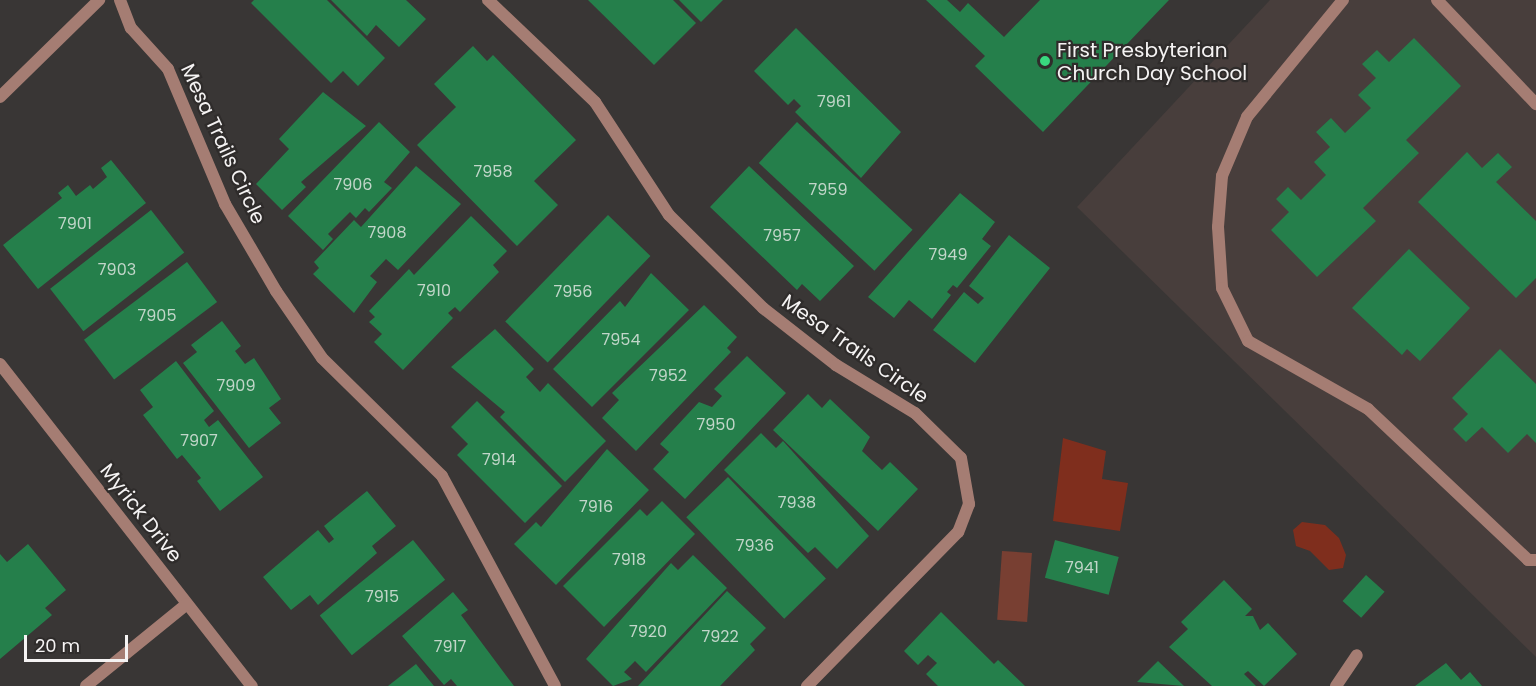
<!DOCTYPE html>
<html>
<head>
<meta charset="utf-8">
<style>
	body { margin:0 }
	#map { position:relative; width:1536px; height:686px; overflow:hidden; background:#393635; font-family:Poppins,sans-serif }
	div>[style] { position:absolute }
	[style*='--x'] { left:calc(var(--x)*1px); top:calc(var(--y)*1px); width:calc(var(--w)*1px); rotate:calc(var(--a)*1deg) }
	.built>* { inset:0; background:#483e3c }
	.green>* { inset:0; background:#783f32; transform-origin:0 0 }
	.water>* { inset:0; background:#7f2e1d }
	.building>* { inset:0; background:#257f4b; transform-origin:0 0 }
	.service>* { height:12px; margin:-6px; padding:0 6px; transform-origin:6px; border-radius:6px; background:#a57d73 }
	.minor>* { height:12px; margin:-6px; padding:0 6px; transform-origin:6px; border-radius:6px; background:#a57d73 }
	.tertiary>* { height:12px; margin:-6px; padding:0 6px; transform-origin:6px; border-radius:6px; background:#a57d73 }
	.dots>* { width:16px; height:16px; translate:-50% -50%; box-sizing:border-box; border:3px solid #2f2c2b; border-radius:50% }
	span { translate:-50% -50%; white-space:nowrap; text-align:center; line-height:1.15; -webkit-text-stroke:4.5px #2f2c2b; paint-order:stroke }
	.number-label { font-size:16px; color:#c1d6c9 }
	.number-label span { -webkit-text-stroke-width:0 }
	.poi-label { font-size:20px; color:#f5f3f3 }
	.left { translate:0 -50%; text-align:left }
	.street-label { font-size:20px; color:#f5f3f3 }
	.scale { position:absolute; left:24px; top:635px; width:104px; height:27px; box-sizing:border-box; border:3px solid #f5f3f3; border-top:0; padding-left:8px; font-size:18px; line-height:21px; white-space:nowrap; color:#f5f3f3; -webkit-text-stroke:4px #2f2c2b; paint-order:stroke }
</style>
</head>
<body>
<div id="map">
	<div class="built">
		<div style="clip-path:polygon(1270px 0,1536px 0,1536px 657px,1077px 207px)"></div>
	</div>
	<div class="green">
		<div style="left:1002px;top:551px;width:30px;height:69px;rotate:4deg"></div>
	</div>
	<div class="water">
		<div style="clip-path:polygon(1063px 438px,1106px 451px,1102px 479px,1128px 483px,1120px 531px,1053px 521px)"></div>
		<div style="clip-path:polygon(1302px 522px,1325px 525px,1339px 538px,1346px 555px,1343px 568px,1329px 570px,1310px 551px,1296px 546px,1293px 530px)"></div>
	</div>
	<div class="building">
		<div style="clip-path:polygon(254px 0,327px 0,385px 58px,358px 86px,343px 71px,331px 83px,251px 3px)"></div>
		<div style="clip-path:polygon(331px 0,406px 0,426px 19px,399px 47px,376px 25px,367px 36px)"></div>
		<div style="clip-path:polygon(588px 0,673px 0,696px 23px,654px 65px)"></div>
		<div style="clip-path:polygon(679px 0,723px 0,701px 22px)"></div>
		<div style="clip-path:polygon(926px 0,947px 0,960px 12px,968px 3px,1004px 37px,1040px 0,1169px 0,1043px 132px,975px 66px,985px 56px)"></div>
		<div style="clip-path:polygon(796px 28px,901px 132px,861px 178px,795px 112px,801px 106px,794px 99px,788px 105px,754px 71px)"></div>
		<div style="clip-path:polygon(1414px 38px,1461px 86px,1406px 140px,1419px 153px,1363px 208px,1376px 221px,1317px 277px,1271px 230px,1289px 212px,1276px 199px,1288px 187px,1301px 200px,1326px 175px,1314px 162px,1330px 147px,1316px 132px,1331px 118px,1345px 133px,1371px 108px,1358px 95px,1376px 78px,1362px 64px,1377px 50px,1389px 62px)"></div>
		<div style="clip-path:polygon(473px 46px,487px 61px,493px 55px,576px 140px,534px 181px,558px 205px,517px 246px,417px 145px,456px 107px,434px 84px)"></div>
		<div style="clip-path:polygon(323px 92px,366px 126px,301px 182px,306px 187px,282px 210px,256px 184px,289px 149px,279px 139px)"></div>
		<div style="clip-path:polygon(379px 122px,410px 152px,384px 182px,392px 188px,369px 212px,365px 208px,356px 218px,350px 212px,328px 234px,333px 239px,323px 250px,288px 216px)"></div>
		<div style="left:797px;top:122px;width:158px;height:56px;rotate:43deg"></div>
		<div style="clip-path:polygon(1467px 152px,1482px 168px,1498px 153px,1512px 167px,1496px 182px,1536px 221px,1536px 278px,1516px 298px,1418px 202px)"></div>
		<div style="clip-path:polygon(111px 160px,146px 203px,38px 289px,3px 245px,62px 198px,58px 193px,68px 185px,76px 196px,90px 185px,93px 189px,107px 177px,101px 168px)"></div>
		<div style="clip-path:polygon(416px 166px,461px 204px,398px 270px,386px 259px,370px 276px,377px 282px,354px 313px,313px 274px,319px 268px,314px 262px,354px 220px,361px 227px)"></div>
		<div style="clip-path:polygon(749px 166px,854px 266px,820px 301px,802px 284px,797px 290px,710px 207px)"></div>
		<div style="clip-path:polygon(960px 193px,995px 222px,982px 239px,991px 246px,957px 288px,953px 285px,947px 292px,951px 295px,932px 319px,909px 300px,894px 318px,868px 297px)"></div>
		<div style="left:151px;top:210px;width:54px;height:128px;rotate:52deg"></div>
		<div style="left:608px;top:215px;width:59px;height:148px;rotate:44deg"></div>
		<div style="clip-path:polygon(471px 216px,507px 251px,493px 265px,499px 272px,460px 312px,455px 307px,448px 313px,453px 318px,403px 370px,374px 342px,382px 334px,369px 322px,375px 317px,369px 311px,409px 269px,414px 275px)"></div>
		<div style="clip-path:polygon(1009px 235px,1050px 268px,975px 363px,933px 330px,964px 292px,978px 304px,984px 298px,969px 286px)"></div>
		<div style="clip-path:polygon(1409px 249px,1470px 308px,1420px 361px,1407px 349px,1402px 355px,1352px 308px)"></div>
		<div style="left:187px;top:262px;width:50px;height:129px;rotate:53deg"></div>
		<div style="clip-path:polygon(651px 273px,689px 310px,592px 407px,553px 369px,620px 301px,625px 307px)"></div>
		<div style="clip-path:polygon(704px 305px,737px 337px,727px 348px,731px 352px,636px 451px,602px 418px,619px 400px,612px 393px)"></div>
		<div style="clip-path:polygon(222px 321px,241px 346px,235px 351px,245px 364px,254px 358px,281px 399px,269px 408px,281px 423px,249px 448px,183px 363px,197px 352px,191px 345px)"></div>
		<div style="clip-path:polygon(495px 329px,534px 369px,526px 377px,540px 392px,548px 383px,606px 441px,565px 482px,500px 417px,505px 412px,451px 367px)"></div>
		<div style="clip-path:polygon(1500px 349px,1536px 384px,1536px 443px,1527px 434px,1508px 453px,1482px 427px,1466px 442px,1453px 429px,1468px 414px,1452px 398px)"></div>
		<div style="clip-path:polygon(747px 356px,786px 393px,685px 499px,653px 469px,669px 452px,660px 444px,699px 402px,712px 407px,722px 396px,714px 389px)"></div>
		<div style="clip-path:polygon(176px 361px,214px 411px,204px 420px,209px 427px,218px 420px,263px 477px,220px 511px,197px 481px,201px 478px,182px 455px,177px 459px,143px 415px,153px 407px,140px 390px)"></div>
		<div style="clip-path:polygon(808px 394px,822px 408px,830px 399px,870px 437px,862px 451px,882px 470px,890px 462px,918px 489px,878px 531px,773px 430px)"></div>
		<div style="clip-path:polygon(477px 401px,562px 486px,525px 523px,457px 455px,468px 444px,451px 427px)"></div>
		<div style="clip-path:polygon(761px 433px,776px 448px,783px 441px,869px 536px,837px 569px,815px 547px,808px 553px,724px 470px)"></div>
		<div style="clip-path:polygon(607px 449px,649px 490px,556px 585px,514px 544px,536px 522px,541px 527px)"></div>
		<div style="left:728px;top:477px;width:141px;height:58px;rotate:46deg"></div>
		<div style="clip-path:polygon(367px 491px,396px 526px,372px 546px,377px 553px,318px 605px,310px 595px,291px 610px,263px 577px,318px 530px,329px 543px,334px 539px,324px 526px)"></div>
		<div style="clip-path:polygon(662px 501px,695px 534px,604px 627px,563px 586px,640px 509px,647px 516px)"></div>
		<div style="left:413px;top:540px;width:51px;height:120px;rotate:51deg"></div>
		<div style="left:1055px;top:540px;width:66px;height:39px;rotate:15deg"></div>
		<div style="clip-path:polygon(28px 544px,66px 590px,45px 608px,52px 615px,0 659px,0 554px,7px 562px)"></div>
		<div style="clip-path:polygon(693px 555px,727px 588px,646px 672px,635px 661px,624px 672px,632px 679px,613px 686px,586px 659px,671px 563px,678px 570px)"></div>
		<div style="left:1366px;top:575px;width:25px;height:35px;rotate:42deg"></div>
		<div style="clip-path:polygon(1224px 580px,1252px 609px,1245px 616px,1253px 616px,1260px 630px,1268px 623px,1297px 654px,1264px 686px,1248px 671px,1244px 674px,1256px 686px,1212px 686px,1169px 647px,1188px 629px,1181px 622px)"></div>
		<div style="clip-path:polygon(727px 591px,766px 628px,750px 644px,755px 650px,720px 686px,638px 686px)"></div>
		<div style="clip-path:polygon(453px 592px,468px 610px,461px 615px,514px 686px,457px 686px,451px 679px,444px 685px,402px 636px)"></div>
		<div style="clip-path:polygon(941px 612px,994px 664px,998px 660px,1025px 686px,938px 686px,926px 674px,937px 663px,928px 655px,918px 665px,904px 651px)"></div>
		<div style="clip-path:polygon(1158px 661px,1184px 686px,1137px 682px)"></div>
		<div style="clip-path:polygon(1446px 663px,1461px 680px,1470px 672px,1482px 686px,1415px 686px)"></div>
		<div style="clip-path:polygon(416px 664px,434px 686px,388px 686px)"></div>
	</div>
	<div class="service">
		<div style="--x:1343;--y:0;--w:151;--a:129.4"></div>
		<div style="--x:1247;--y:117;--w:64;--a:113"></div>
		<div style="--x:1222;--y:176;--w:51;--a:94.5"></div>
		<div style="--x:1218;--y:227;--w:61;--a:86.2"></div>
		<div style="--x:1222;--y:288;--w:59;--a:63.9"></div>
		<div style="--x:1248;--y:341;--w:138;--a:29.5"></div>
		<div style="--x:1368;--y:409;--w:220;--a:43.3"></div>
		<div style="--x:1528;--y:560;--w:8;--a:0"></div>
		<div style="--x:1437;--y:0;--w:144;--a:46.4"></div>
	</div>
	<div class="minor">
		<div style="--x:120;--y:0;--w:30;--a:69"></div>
		<div style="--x:131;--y:28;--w:55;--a:47.9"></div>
		<div style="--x:168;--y:69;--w:147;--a:67.1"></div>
		<div style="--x:225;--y:204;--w:101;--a:59.6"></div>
		<div style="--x:276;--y:291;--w:81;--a:55.5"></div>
		<div style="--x:322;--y:358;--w:168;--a:44.5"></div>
		<div style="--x:442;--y:476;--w:238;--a:61.7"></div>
		<div style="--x:488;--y:0;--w:148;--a:43.6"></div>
		<div style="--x:595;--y:102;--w:135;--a:56.8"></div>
		<div style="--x:669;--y:215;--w:132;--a:44.7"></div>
		<div style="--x:763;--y:308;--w:93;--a:38"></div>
		<div style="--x:836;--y:365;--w:92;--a:31.3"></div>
		<div style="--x:915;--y:413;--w:64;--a:44.4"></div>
		<div style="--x:961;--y:458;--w:47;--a:80.1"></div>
		<div style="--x:969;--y:504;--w:30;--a:111"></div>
		<div style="--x:958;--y:532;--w:216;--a:134.4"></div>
		<div style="--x:0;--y:364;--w:409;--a:52"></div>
		<div style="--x:86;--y:686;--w:130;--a:-39.1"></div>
		<div style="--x:1336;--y:686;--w:37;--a:-56"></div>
	</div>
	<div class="tertiary">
		<div style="--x:0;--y:97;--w:139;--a:-44.4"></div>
	</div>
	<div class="dots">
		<div style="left:1045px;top:61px;background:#39d87f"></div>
	</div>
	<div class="number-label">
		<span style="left:834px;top:102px">7961</span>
		<span style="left:493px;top:172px">7958</span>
		<span style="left:353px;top:185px">7906</span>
		<span style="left:828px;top:190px">7959</span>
		<span style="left:75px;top:224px">7901</span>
		<span style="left:387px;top:233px">7908</span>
		<span style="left:782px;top:236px">7957</span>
		<span style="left:948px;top:255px">7949</span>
		<span style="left:117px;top:270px">7903</span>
		<span style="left:434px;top:291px">7910</span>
		<span style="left:573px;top:292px">7956</span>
		<span style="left:157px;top:316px">7905</span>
		<span style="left:621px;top:340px">7954</span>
		<span style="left:668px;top:376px">7952</span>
		<span style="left:236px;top:386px">7909</span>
		<span style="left:716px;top:425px">7950</span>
		<span style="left:199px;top:441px">7907</span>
		<span style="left:499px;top:460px">7914</span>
		<span style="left:797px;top:503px">7938</span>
		<span style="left:596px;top:507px">7916</span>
		<span style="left:755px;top:546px">7936</span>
		<span style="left:629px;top:560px">7918</span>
		<span style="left:1082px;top:568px">7941</span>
		<span style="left:382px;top:597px">7915</span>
		<span style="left:648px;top:632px">7920</span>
		<span style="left:720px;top:637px">7922</span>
		<span style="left:450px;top:647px">7917</span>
	</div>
	<div class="poi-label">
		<span class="left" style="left:1057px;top:62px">First Presbyterian<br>Church Day School</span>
	</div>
	<div class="street-label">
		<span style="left:223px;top:144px;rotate:65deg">Mesa Trails Circle</span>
		<span style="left:855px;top:349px;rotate:35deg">Mesa Trails Circle</span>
		<span style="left:141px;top:513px;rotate:52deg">Myrick Drive</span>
	</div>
	<div class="scale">20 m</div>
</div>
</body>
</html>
